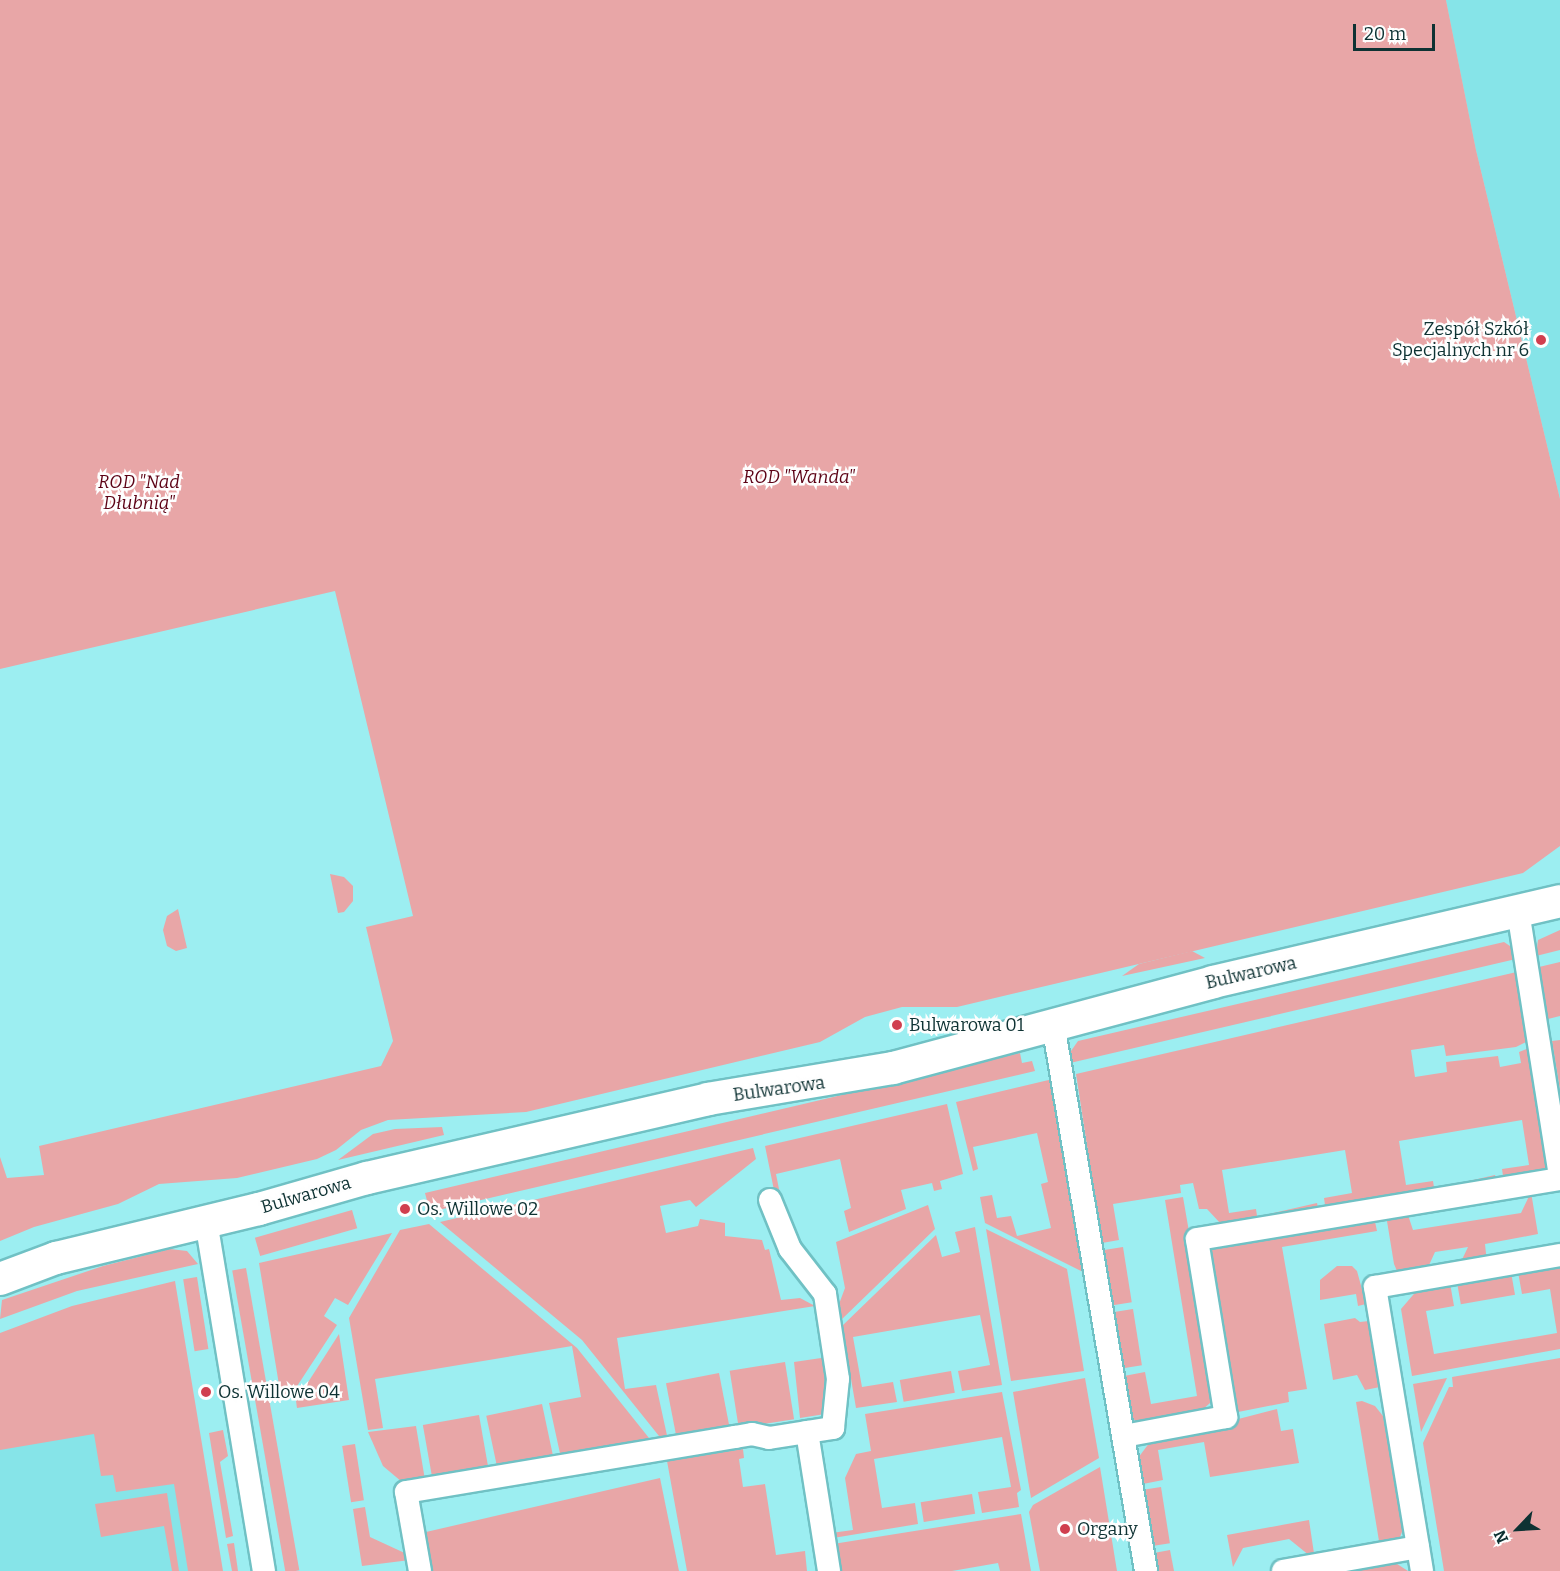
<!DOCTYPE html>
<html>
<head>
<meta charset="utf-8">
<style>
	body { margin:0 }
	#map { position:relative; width:1560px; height:1571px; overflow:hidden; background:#9ceef1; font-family:Bitter,serif }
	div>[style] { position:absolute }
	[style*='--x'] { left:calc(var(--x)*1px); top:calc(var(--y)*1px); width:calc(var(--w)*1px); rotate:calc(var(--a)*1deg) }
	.built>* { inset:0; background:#86e4e8 }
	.green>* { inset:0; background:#e8a6a7; transform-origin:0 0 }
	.roads { filter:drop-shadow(2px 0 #70c1c4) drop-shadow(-2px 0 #70c1c4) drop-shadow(0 2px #70c1c4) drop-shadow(0 -2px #70c1c4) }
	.street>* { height:22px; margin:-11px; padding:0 11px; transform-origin:11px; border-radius:11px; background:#fff }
	.secondary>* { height:32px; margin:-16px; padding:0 16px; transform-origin:16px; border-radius:16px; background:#fff }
	.dots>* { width:16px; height:16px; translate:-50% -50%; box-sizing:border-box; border:3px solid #fefefe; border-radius:50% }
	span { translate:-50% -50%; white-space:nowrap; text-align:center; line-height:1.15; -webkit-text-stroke:5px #fefefe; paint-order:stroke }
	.poi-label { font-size:18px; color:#0e3233 }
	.right { translate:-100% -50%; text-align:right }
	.left { translate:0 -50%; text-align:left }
	.park-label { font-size:18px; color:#5c0215; font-style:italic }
	.street-label { font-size:18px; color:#0e3233 }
	.north { position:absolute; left:1488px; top:1499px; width:60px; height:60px; -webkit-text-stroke:4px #fefefe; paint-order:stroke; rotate:245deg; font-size:16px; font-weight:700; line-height:24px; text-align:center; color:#0e3233 }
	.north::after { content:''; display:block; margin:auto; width:21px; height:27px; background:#0e3233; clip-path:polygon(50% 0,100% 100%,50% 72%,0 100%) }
	.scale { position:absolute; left:1353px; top:24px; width:82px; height:27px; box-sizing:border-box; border:3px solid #0e3233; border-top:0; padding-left:8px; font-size:18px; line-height:21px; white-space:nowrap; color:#0e3233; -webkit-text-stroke:4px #fefefe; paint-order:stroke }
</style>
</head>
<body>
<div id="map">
	<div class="built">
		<div style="clip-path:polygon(1446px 0,1560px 0,1560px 499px,1476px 150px)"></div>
		<div style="clip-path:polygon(111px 1314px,212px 1571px,0 1571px,0 1353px)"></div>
	</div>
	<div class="green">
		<div style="clip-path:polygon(0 0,1446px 0,1476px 150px,1560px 499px,1560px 846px,1523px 873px,957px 1007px,902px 1007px,865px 1017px,820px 1042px,526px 1112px,388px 1120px,361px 1130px,336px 1150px,317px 1159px,237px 1178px,159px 1184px,118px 1204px,34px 1227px,0 1241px,0 1157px,7px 1178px,44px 1175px,39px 1146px,381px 1066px,393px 1041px,366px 927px,413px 916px,335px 591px,0 669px)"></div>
		<div style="clip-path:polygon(330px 874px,344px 877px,353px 886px,353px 901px,344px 912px,338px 913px)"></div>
		<div style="clip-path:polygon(178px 909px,187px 948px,176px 951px,167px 946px,163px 930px,167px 916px)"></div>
		<div style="clip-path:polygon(1560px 930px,1560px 950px,1536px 956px,1538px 940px)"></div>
		<div style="clip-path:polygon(1504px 942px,1513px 948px,1516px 959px,1070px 1063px,1071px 1051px,1078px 1041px)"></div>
		<div style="clip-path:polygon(1192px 951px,1205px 958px,1122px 976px,1139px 964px)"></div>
		<div style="clip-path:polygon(1560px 962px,1560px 1016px,1548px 1019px,1539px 967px)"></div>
		<div style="clip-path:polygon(1521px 971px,1532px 1039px,1516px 1047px,1446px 1056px,1444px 1045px,1411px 1050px,1415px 1077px,1447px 1072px,1446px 1062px,1498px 1056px,1500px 1067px,1521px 1063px,1519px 1052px,1534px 1046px,1551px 1165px,1545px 1174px,1504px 1183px,1502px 1169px,1529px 1165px,1522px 1120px,1399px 1141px,1406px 1185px,1433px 1181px,1435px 1194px,1326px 1212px,1324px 1198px,1352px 1193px,1345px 1150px,1222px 1170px,1229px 1213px,1256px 1209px,1258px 1223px,1221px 1224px,1207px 1209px,1199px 1209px,1193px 1183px,1180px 1185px,1181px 1193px,1113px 1204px,1119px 1240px,1102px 1243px,1076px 1074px)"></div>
		<div style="clip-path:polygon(1560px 1040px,1560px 1090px,1552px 1041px)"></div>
		<div style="clip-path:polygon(1020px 1053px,1022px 1063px,1032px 1061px,1035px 1071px,430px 1212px,425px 1193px)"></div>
		<div style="clip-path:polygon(1057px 1078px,1089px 1275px,985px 1223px,980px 1197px,992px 1195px,997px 1218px,1011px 1216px,1017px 1236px,1051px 1228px,1041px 1184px,1048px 1182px,1037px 1133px,973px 1147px,978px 1169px,973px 1171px,956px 1102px)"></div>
		<div style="clip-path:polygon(947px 1104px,963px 1174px,940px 1181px,942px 1189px,934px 1191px,932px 1183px,901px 1190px,906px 1209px,849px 1232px,844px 1211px,851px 1208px,840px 1159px,776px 1174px,781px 1199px,776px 1200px,765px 1146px)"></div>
		<div style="clip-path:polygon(442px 1127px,444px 1135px,338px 1160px,373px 1134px,395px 1129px)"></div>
		<div style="clip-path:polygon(753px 1148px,756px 1159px,696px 1207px,690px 1200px,660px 1206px,666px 1233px,698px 1226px,700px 1219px,725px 1223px,725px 1236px,762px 1240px,765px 1250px,769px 1249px,781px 1300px,800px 1298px,815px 1306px,617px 1338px,625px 1389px,656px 1385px,668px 1440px,663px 1441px,582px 1340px,440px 1222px)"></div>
		<div style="left:1495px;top:1175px;width:9px;height:55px;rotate:77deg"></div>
		<div style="clip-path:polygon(1531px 1192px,1538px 1234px,1485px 1244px,1487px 1263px,1458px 1268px,1468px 1247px,1435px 1252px,1425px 1274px,1400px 1278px,1394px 1264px,1386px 1215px,1407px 1212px,1413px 1230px,1521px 1213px)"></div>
		<div style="clip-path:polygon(1183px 1197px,1216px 1388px,1210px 1403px,1200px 1412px,1139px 1424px,1131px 1417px,1124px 1376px,1145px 1372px,1151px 1404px,1197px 1396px,1165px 1200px)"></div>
		<div style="left:1317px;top:1203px;width:9px;height:54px;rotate:77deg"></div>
		<div style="clip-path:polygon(928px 1205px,935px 1229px,841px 1320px,839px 1304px,845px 1288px,836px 1242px)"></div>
		<div style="left:352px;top:1210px;width:19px;height:101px;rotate:74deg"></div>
		<div style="clip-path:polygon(1374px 1217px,1377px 1231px,1282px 1247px,1307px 1389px,1288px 1392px,1289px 1402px,1233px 1413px,1208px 1255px,1211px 1249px,1216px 1244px)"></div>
		<div style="clip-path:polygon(429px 1224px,577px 1348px,653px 1443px,561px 1458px,549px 1403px,581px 1397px,572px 1346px,375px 1379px,383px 1428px,368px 1430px,349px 1318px,400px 1230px)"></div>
		<div style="clip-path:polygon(975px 1227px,1002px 1385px,962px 1391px,958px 1371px,990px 1365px,980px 1315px,853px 1337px,862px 1387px,893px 1382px,897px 1402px,856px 1408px,842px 1326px,936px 1235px,942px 1257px,960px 1252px,955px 1232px)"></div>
		<div style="clip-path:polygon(986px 1229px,1067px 1269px,1084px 1371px,1011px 1381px)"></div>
		<div style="clip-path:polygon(392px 1233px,348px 1305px,335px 1298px,324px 1316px,337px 1325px,288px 1400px,281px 1397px,259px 1263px)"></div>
		<div style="left:1123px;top:1247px;width:56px;height:19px;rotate:81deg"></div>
		<div style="clip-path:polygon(170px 1249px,187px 1251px,198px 1264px,77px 1291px,0 1319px,2px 1300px,103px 1266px)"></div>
		<div style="clip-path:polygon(1560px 1265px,1560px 1349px,1412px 1376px,1401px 1309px,1419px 1288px,1450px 1283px,1454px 1306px,1426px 1311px,1434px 1354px,1557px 1333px,1550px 1289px,1522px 1294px,1518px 1272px)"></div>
		<div style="clip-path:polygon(1337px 1266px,1352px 1266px,1357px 1271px,1366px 1304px,1358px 1306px,1356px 1294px,1320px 1300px,1320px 1280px)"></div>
		<div style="left:246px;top:1268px;width:307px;height:14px;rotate:80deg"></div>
		<div style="left:1511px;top:1272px;width:23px;height:55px;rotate:80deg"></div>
		<div style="left:197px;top:1277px;width:73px;height:14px;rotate:81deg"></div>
		<div style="clip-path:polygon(175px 1281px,223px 1571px,188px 1571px,174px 1484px,116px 1492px,113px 1475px,101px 1476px,94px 1434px,0 1450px,0 1333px,72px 1306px)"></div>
		<div style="left:1133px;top:1309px;width:57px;height:19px;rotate:81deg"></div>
		<div style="clip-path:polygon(1355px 1318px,1360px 1322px,1369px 1321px,1380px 1387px,1365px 1390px,1357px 1375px,1333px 1380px,1324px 1324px)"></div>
		<div style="clip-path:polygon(339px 1334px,349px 1400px,297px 1408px,296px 1401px)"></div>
		<div style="clip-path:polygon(828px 1357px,825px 1414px,800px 1418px,794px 1362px)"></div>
		<div style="clip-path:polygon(1560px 1358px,1560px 1571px,1444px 1571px,1423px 1443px,1449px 1387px,1453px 1387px,1452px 1377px)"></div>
		<div style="left:785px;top:1362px;width:58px;height:56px;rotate:81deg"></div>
		<div style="left:951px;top:1371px;width:22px;height:52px;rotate:80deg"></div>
		<div style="left:719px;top:1373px;width:58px;height:54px;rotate:79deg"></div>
		<div style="clip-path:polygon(1085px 1378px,1099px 1458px,1031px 1498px,1013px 1392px)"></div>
		<div style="clip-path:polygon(1447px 1378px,1421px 1432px,1413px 1384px)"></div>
		<div style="clip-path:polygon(1002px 1392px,1021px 1490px,1017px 1493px,1019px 1507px,982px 1513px,978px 1492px,1011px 1487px,1002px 1437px,874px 1459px,882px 1508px,915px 1503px,918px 1524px,833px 1538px,831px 1533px,853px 1530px,845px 1478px,856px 1454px,871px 1451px,865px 1414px)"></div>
		<div style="clip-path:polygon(1362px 1401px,1375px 1406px,1383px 1416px,1403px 1529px,1399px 1540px,1380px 1547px,1356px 1402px)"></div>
		<div style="left:542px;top:1404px;width:56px;height:57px;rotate:78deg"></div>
		<div style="clip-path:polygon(1277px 1409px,1281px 1431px,1293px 1429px,1299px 1463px,1210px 1477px,1204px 1442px,1158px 1450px,1163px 1480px,1143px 1484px,1138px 1458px,1150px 1442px)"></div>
		<div style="left:479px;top:1415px;width:56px;height:57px;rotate:80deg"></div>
		<div style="clip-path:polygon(416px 1426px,425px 1480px,402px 1482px,383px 1466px,368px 1432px)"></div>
		<div style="clip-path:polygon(223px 1430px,228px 1456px,220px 1462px,233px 1536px,226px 1538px,209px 1433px)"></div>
		<div style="left:355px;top:1444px;width:57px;height:13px;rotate:81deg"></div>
		<div style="clip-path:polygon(743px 1449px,744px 1458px,739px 1459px,743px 1487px,765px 1484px,776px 1555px,805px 1551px,807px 1571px,687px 1571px,667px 1461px)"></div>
		<div style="clip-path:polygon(1100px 1467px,1117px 1571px,1040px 1571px,1029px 1512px,1033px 1505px)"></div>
		<div style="clip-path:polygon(660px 1478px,679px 1571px,432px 1571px,426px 1532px)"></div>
		<div style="left:1161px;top:1487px;width:57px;height:18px;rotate:81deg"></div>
		<div style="clip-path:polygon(167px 1493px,179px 1571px,172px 1571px,164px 1526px,101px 1537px,95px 1504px)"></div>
		<div style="left:972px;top:1494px;width:20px;height:52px;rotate:81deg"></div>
		<div style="clip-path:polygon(365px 1507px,370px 1537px,409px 1555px,410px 1560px,362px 1566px,353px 1509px)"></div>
		<div style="clip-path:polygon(1021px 1514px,1031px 1571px,1000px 1571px,998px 1563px,952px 1571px,837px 1571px,833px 1544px)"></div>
		<div style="clip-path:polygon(1309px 1520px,1315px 1560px,1289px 1539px,1243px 1548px,1233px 1567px,1227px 1535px)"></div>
		<div style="clip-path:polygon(234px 1543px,238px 1571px,232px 1571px,227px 1544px)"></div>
		<div style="clip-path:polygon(1170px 1550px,1174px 1571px,1156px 1571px,1154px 1553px)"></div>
		<div style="clip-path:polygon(1394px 1562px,1408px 1571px,1345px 1571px)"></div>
	</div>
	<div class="roads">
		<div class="street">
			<div style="--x:1518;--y:911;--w:268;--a:81"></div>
			<div style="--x:1053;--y:1024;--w:555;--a:80.35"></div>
			<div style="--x:206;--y:1221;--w:355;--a:80.6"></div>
			<div style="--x:807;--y:1432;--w:141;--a:81"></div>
			<div style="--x:1124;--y:1436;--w:104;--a:-10.6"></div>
			<div style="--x:1226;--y:1417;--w:180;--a:-99.3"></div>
			<div style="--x:1197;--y:1239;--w:368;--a:-9.4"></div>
			<div style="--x:420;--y:1571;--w:80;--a:-100"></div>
			<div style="--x:406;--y:1492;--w:334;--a:-9.5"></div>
			<div style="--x:735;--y:1437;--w:17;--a:-10"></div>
			<div style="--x:752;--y:1434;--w:17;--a:13"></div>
			<div style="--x:769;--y:1438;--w:65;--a:-8.9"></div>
			<div style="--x:833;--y:1428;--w:49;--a:-84.2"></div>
			<div style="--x:838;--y:1379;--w:86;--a:-98.7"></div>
			<div style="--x:825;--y:1294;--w:57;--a:-127.9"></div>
			<div style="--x:790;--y:1249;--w:53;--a:-112.2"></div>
			<div style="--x:1283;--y:1571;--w:137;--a:-10.1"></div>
			<div style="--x:1422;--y:1571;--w:288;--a:-99.4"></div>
			<div style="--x:1375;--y:1287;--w:188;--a:-9.8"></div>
		</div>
		<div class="secondary">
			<div style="--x:0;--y:1279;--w:60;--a:-20.6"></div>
			<div style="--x:56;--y:1258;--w:209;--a:-13.6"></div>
			<div style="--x:259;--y:1209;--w:112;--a:-16"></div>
			<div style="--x:367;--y:1178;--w:350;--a:-13"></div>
			<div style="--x:708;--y:1099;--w:188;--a:-9.5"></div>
			<div style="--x:893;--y:1068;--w:331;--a:-15"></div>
			<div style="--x:1213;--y:982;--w:356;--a:-13.1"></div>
		</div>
	</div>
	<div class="dots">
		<div style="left:1541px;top:340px;background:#d03f4f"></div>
		<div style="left:897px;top:1025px;background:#d03f4f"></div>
		<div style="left:405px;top:1209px;background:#d03f4f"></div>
		<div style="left:206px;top:1392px;background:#d03f4f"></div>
		<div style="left:1065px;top:1529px;background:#d03f4f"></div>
	</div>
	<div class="poi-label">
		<span class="right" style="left:1529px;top:340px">Zespół Szkół<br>Specjalnych nr 6</span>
		<span class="left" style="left:909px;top:1025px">Bulwarowa 01</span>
		<span class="left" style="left:417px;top:1209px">Os. Willowe 02</span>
		<span class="left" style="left:218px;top:1392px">Os. Willowe 04</span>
		<span class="left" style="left:1077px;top:1529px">Organy</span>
	</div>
	<div class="park-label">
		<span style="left:799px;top:477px">ROD "Wanda"</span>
		<span style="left:139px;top:493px">ROD "Nad<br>Dłubnią"</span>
	</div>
	<div class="street-label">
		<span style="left:1251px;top:973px;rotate:-13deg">Bulwarowa</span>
		<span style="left:779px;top:1089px;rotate:-8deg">Bulwarowa</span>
		<span style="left:306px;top:1195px;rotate:-16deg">Bulwarowa</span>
	</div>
	<div class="north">N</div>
	<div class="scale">20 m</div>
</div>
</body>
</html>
